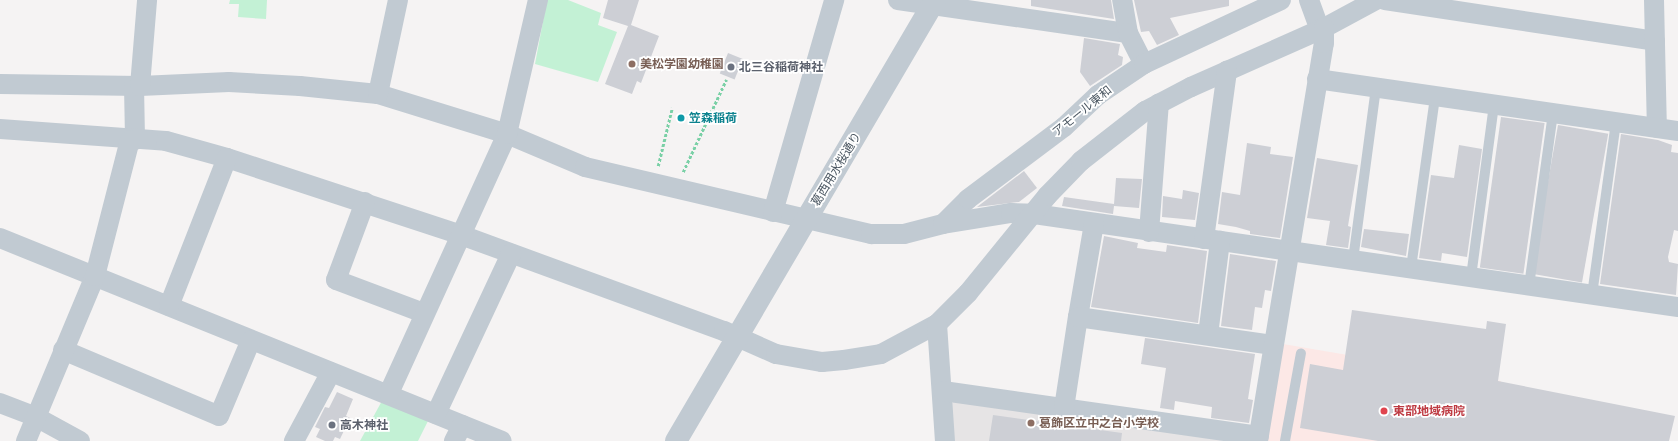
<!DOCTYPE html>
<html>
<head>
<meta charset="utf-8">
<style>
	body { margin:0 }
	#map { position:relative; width:1678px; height:441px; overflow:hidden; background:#f5f3f3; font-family:Lato,"Noto Sans JP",sans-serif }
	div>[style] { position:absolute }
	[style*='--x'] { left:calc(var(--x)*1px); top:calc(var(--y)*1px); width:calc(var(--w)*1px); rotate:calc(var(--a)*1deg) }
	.education>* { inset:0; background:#e6e4e5 }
	.medical>* { inset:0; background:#fce8e6 }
	.green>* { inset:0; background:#c3f1d5 }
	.building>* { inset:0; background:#cdcfd5; transform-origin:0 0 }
	.path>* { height:2.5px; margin-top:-1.25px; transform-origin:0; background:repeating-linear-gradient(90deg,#7ad0a6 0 3px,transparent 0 5px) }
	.service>* { height:10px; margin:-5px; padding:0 5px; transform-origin:5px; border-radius:5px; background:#c1cad2 }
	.minor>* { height:20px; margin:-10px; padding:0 10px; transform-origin:10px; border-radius:10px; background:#c1cad2 }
	.tertiary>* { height:22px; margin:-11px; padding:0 11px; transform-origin:11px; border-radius:11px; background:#c1cad2 }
	.dots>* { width:11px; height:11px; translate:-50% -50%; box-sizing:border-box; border:2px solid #fff; border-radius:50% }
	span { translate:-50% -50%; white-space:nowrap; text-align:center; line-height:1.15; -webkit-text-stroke:3.5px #fff; paint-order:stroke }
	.education-label { font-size:12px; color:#785e54; font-weight:700 }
	.left { translate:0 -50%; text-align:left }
	.worship-label { font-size:12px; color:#5b616d; font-weight:700 }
	.street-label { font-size:12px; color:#4a5661 }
	.culture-label { font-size:12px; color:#0d838f; font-weight:700 }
	.health-label { font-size:12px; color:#be3a42; font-weight:700 }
</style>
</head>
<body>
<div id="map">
	<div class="education">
		<div style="clip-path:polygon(955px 399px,1227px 441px,952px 441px,951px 405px)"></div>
	</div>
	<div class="medical">
		<div style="clip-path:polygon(1283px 344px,1501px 381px,1490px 441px,1267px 441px)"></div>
	</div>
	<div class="green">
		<div style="clip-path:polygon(230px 0,267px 0,266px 19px,238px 17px,239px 4px,229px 4px)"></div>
		<div style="clip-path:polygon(547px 0,568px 0,601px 13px,598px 25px,617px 32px,598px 82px,535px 64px)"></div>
		<div style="clip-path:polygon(383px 399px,428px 421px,418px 441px,360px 441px)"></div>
	</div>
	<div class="building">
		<div style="clip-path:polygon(608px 0,639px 0,631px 25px,659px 36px,641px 83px,637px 81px,632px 94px,605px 84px,628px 26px,603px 18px)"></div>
		<div style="clip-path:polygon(1031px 0,1111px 0,1114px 19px,1031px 6px)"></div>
		<div style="clip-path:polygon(1134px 0,1229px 0,1229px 6px,1170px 18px,1179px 35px,1157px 45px,1149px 31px,1141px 32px)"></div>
		<div style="clip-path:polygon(1084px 38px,1120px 44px,1118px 55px,1123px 57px,1122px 65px,1090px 86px,1080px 72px)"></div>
		<div style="left:728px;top:53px;width:16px;height:22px;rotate:22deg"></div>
		<div style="left:1501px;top:117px;width:44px;height:152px;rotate:8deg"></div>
		<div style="left:1558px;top:125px;width:51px;height:151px;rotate:10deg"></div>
		<div style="clip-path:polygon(1621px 134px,1658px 140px,1672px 145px,1671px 152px,1678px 153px,1678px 231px,1674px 230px,1668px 257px,1669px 262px,1678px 264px,1676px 295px,1600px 284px)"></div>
		<div style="clip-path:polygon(1247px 143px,1271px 147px,1270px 154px,1293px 157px,1280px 238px,1250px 234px,1250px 231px,1236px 227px,1218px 224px,1222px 192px,1240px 195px)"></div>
		<div style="clip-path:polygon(1459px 145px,1482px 149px,1467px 257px,1442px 253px,1441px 261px,1419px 258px,1431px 175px,1454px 178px)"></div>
		<div style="clip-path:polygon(1317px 158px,1358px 165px,1348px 226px,1351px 227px,1348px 248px,1326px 245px,1330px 221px,1307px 218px)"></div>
		<div style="clip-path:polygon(1024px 171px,1037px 188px,1019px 202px,977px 207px)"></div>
		<div style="clip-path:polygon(1116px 178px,1142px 179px,1139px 208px,1114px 206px,1113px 214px,1062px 206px,1064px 197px,1114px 204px)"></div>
		<div style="clip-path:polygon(1183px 190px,1199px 193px,1195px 220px,1162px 217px,1163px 196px,1182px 199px)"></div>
		<div style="clip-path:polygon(1364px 229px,1409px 234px,1406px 256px,1361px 247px)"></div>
		<div style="clip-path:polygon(1104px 236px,1138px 243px,1137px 248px,1166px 252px,1167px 245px,1207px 251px,1198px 323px,1091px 307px)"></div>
		<div style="clip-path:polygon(1230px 254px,1276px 261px,1271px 291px,1265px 290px,1262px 308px,1255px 307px,1252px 330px,1221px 326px)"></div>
		<div style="clip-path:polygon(1352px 310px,1486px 329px,1487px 321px,1506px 324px,1498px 381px,1675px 416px,1669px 441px,1378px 441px,1300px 428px,1310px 364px,1343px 370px)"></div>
		<div style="clip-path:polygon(1145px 338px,1255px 354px,1248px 399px,1253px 400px,1249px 423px,1211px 418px,1212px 407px,1175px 401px,1174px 410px,1160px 408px,1166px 368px,1141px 364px)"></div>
		<div style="clip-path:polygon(337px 392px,353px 399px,346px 416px,350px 418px,340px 439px,335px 437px,333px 441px,325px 441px,316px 437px,320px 429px,315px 427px,325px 407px,329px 408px)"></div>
		<div style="clip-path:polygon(993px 415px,1122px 433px,1121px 441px,989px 441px)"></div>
	</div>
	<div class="path">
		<div style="--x:658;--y:166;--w:60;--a:-76.4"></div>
		<div style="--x:683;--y:172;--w:102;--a:-64.9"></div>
	</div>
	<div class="service">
		<div style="--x:1353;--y:260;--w:174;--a:-82.4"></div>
		<div style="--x:1411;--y:268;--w:173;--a:-82"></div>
		<div style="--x:1471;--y:277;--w:174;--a:-82.4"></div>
		<div style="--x:1529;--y:286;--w:174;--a:-82.1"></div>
		<div style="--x:1592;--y:295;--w:174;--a:-82.1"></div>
		<div style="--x:1285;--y:441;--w:89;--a:-79.7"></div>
	</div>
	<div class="minor">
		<div style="--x:898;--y:0;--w:232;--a:8.2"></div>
		<div style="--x:1128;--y:33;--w:34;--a:-100"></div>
		<div style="--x:1309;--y:0;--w:32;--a:70"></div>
		<div style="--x:1385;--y:0;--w:273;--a:8.6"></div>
		<div style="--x:1654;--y:0;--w:128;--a:88.7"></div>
		<div style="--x:1128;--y:33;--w:35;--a:63"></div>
		<div style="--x:1317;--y:79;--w:365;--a:8.2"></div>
		<div style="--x:0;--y:84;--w:140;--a:0.8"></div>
		<div style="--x:140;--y:86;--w:89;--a:-2.6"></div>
		<div style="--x:229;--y:82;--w:71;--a:3.2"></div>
		<div style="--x:300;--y:86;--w:78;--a:5.9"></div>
		<div style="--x:378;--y:94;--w:135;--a:17.2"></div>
		<div style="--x:507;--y:134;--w:85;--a:22.9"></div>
		<div style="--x:585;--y:167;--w:294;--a:13.2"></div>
		<div style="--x:871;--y:234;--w:33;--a:0"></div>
		<div style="--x:904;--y:234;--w:40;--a:-14.4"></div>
		<div style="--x:943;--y:224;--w:69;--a:-9.2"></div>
		<div style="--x:1011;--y:213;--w:23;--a:2"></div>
		<div style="--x:1034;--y:214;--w:651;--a:8.22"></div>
		<div style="--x:134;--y:86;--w:54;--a:88.9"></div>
		<div style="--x:140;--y:86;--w:86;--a:-85.3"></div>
		<div style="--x:378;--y:94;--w:96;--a:-78"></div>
		<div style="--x:0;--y:129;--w:166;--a:4.1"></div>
		<div style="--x:166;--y:141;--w:63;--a:15.6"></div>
		<div style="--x:227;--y:158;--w:246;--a:18.2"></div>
		<div style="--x:461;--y:235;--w:280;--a:20.1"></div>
		<div style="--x:724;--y:331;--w:57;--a:23.9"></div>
		<div style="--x:776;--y:354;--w:47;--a:9.9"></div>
		<div style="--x:822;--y:362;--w:22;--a:-5"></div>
		<div style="--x:844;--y:360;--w:37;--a:-9"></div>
		<div style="--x:881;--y:354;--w:64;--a:-28.2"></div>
		<div style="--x:937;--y:324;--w:44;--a:-45"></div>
		<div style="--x:968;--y:293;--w:125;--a:-50.8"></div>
		<div style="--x:1047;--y:196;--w:49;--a:-45.8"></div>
		<div style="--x:1081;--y:161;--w:81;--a:-38"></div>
		<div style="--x:1145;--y:111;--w:52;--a:-27.6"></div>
		<div style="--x:1191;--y:87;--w:145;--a:-23.9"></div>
		<div style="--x:1324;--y:28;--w:59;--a:-28.3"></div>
		<div style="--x:365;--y:202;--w:83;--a:110.4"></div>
		<div style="--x:336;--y:280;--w:94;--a:20.6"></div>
		<div style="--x:773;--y:212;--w:221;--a:-73.9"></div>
		<div style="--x:943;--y:224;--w:35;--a:-45"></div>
		<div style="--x:968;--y:199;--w:120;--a:-36.9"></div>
		<div style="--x:1064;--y:127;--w:47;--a:-43.3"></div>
		<div style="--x:1098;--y:95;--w:55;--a:-34"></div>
		<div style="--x:1144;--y:64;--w:151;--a:-25"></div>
		<div style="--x:1149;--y:232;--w:129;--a:-85.6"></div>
		<div style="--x:0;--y:238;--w:541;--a:22.02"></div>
		<div style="--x:1204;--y:239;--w:170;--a:-82.2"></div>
		<div style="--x:169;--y:306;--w:159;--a:-68.6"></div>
		<div style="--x:1078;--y:317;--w:95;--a:-80.3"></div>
		<div style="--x:937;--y:324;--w:117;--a:86.1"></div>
		<div style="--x:1208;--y:335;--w:95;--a:-82.7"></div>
		<div style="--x:63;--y:350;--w:169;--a:22.9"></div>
		<div style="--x:219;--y:416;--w:82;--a:-67.2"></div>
		<div style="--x:943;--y:391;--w:319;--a:8.1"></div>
		<div style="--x:389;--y:393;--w:285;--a:-65.5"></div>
		<div style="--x:507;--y:134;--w:138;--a:-77"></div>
		<div style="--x:0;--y:403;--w:39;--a:21"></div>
		<div style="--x:36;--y:417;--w:50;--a:28.6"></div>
		<div style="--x:1064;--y:408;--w:92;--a:-81.3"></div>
		<div style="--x:1078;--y:317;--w:197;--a:8.2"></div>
		<div style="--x:436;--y:414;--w:177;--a:-64.9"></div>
		<div style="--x:26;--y:441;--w:179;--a:-67.3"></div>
		<div style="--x:95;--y:276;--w:140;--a:-75.6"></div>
		<div style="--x:294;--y:441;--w:78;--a:-61.8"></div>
		<div style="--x:454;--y:441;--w:18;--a:-63"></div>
		<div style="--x:1258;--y:441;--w:403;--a:-80.6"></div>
		<div style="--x:1324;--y:43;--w:15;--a:-90"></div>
	</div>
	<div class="tertiary">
		<div style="--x:676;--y:441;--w:511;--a:-59.57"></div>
	</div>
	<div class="dots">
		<div style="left:632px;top:64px;background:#8d6e63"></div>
		<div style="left:731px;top:67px;background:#6b7280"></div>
		<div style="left:681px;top:118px;background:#0f9aa8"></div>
		<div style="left:1384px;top:411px;background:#e0444e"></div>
		<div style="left:1031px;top:423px;background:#8d6e63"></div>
		<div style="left:332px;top:425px;background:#6b7280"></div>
	</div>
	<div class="education-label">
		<span class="left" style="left:640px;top:64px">美松学園幼稚園</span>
		<span class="left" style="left:1039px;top:423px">葛飾区立中之台小学校</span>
	</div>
	<div class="worship-label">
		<span class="left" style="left:739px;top:67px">北三谷稲荷神社</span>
		<span class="left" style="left:340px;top:425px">高木神社</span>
	</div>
	<div class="street-label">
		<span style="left:1082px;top:111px;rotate:-39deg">アモール東和</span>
		<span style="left:836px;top:169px;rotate:-59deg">葛西用水桜通り</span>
	</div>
	<div class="culture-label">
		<span class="left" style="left:689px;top:118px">笠森稲荷</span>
	</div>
	<div class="health-label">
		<span class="left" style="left:1393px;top:411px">東部地域病院</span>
	</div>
</div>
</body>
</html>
